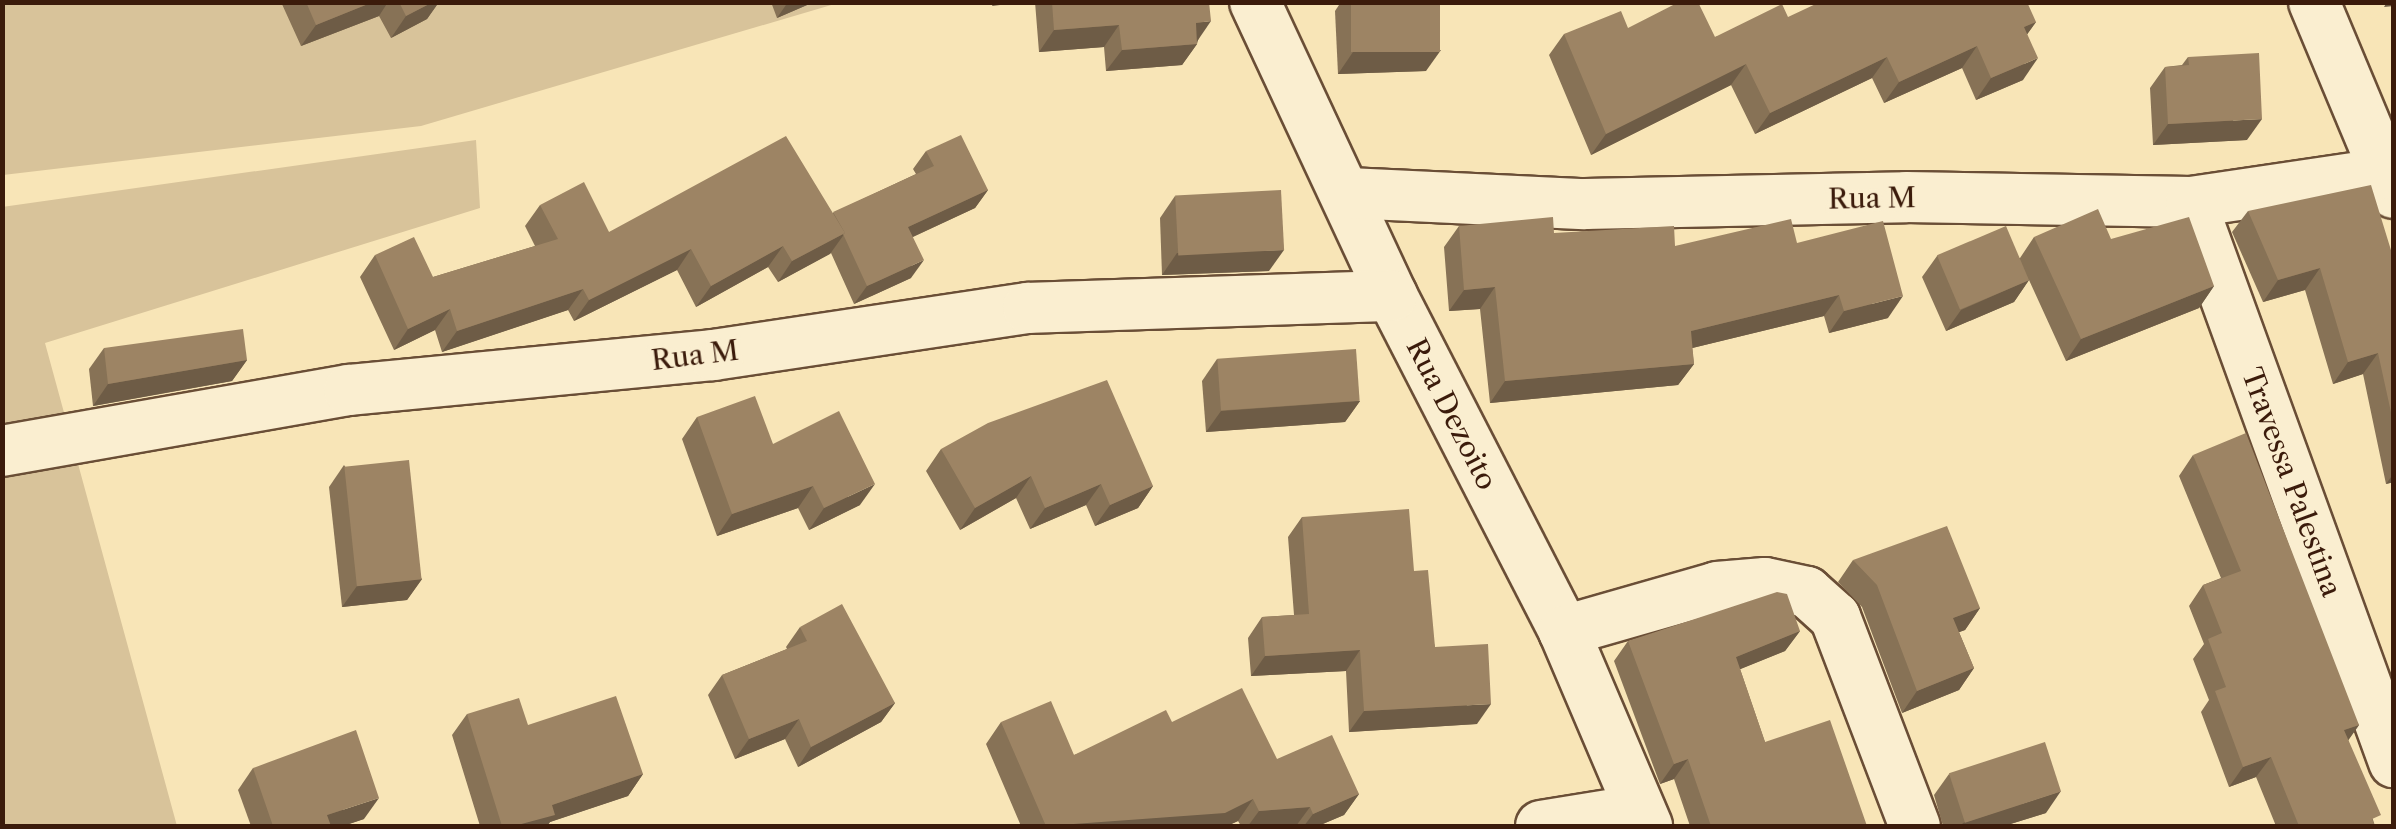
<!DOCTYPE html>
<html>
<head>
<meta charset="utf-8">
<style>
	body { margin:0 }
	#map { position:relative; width:2396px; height:829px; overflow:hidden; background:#f8e5b7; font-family:"Libre Caslon Text",serif }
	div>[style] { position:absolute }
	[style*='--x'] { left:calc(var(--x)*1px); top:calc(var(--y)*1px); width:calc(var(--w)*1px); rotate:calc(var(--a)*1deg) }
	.green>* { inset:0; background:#d8c39a }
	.roads { filter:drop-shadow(2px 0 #6a4e36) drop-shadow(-2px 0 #6a4e36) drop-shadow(0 2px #6a4e36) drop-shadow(0 -2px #6a4e36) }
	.street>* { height:50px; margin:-25px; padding:0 25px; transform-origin:25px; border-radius:25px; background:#faeed0 }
	.wall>* { inset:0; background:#877256 }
	.shaded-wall>* { inset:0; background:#6e5c46 }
	.building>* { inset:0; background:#9d8464; transform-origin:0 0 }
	span { translate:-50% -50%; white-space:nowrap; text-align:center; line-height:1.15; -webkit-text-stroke:8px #faeed0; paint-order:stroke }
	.street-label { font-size:28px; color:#3b1b0b }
	.frame { position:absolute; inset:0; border:5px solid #3b1b0b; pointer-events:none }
</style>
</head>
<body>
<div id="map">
	<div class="green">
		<div style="clip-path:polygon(2px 3px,838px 3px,421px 126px,3px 175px)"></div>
		<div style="clip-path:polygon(476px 140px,480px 208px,45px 343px,177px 826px,3px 826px,2px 207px)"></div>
	</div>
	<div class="roads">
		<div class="street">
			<div style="--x:1255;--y:2;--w:324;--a:65"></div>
			<div style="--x:1392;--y:296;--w:377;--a:62.8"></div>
			<div style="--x:1564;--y:631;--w:212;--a:66.9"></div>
			<div style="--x:2314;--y:2;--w:207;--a:67.3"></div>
			<div style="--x:1348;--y:193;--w:237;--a:2.7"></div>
			<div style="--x:1585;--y:204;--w:321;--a:-1.2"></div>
			<div style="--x:1906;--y:197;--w:285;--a:1"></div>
			<div style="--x:2191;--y:202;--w:205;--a:-8.4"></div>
			<div style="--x:2191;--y:202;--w:596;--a:70.07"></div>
			<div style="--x:2;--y:451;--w:352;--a:-10"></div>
			<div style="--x:349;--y:390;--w:366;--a:-5.5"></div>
			<div style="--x:713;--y:355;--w:318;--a:-8.5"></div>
			<div style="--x:1028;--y:308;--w:364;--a:-1.9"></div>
			<div style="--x:1564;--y:631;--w:159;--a:-16"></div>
			<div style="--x:1717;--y:587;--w:48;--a:-4.8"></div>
			<div style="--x:1765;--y:583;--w:43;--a:12.1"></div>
			<div style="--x:1807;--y:592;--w:38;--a:42"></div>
			<div style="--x:1835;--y:617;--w:224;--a:69.1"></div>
			<div style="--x:1541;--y:826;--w:100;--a:-9.2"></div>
		</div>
	</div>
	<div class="wall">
		<div style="clip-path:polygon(281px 2px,439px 2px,427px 19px,391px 38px,379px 16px,301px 46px)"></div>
		<div style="clip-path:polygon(771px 2px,814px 2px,777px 18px)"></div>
		<div style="clip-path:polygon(1035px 2px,1209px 2px,1197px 44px,1182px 65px,1106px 71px,1104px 47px,1039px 52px)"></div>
		<div style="clip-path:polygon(1341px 2px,1440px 2px,1426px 71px,1338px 74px,1335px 11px)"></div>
		<div style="clip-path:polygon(1788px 17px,2036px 22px,2027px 34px,2023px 80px,1976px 100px,1962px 68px,1884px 103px,1872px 78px,1755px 134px,1731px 85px,1591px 155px,1549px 55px,1564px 34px,1628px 28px,1715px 37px)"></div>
		<div style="clip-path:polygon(2188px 57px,2247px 140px,2153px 145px,2150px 88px,2165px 67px,2182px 65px)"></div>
		<div style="clip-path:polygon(926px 151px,988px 190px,975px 208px,913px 237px,911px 278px,854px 304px,831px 253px,778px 282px,768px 267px,696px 307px,677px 270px,574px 321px,568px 310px,442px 352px,435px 330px,394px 350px,360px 277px,375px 255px,433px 277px,535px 246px,525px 226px,540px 205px,609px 232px,833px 213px,916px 174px,913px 169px)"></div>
		<div style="clip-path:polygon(1175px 196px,1269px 271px,1162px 275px,1160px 218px)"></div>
		<div style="clip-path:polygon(2248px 211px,2394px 260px,2394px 482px,2386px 484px,2363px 374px,2333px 384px,2305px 290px,2263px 302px,2232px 232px)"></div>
		<div style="clip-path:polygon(1459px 226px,1554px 233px,1675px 246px,1797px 243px,1888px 318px,1829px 333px,1824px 316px,1692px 348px,1694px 364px,1678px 385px,1490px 403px,1480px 309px,1449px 311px,1444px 247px)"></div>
		<div style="clip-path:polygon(2034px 237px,2214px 286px,2199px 308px,2066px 361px,2029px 280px,2014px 302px,1946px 331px,1922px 277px,1937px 256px,2020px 258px)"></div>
		<div style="clip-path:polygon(104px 348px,247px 360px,232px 381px,93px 406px,89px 369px)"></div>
		<div style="clip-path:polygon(1217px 359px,1360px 401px,1345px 422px,1206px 432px,1202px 381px)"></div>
		<div style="clip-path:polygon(697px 417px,773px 444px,860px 505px,809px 530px,798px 508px,717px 536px,682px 439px)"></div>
		<div style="clip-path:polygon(941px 449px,1153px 486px,1138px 508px,1095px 526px,1086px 505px,1030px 529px,1016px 498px,960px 530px,926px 471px)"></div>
		<div style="clip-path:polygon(2193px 455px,2359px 725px,2348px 740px,2375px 826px,2276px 826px,2256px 777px,2229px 787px,2201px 712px,2209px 700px,2193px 659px,2204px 644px,2189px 606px,2203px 585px,2221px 578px,2179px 476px)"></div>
		<div style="clip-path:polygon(344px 465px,422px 579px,407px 600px,342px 607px,329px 487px)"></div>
		<div style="clip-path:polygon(1302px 517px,1414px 571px,1435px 647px,1477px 724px,1349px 732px,1346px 671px,1251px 676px,1248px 638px,1262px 617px,1294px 615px,1288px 537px)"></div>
		<div style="clip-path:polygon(1853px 560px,1980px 608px,1965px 630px,1959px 632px,1974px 668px,1959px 690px,1902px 713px,1862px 607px,1838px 582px)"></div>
		<div style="clip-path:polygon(800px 627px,895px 703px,881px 722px,798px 767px,785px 739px,735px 759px,708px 695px,722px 675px,787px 649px,786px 647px)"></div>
		<div style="clip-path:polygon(1800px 631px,1785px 651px,1740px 669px,1765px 742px,1867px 826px,1690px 826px,1674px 779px,1660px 784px,1614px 661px,1628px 641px)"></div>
		<div style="clip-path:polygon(467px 714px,528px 725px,643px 774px,628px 796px,550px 822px,547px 826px,480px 826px,452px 735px)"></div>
		<div style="clip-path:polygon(1001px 722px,1074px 755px,1172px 722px,1277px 759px,1359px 794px,1344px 815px,1318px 826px,1241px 826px,1238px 821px,1227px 826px,1021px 826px,986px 744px)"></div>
		<div style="clip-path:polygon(253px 768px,364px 819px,343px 826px,251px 826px,238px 790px)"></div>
		<div style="clip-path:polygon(1949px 774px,2046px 813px,2004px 826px,1943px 826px,1934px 795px)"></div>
	</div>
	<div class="shaded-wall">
		<div style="clip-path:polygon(373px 2px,388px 2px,379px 16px,301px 46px,316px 25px)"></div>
		<div style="clip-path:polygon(433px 2px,439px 2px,427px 19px,391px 38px,406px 16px)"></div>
		<div style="clip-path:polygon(788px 2px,814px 2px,777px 18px)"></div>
		<div style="clip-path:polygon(994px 2px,1025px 2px,992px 6px)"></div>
		<div style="clip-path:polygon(2387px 2px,2394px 2px,2394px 6px,2384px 7px)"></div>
		<div style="clip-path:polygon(1211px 21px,1196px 43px,1196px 23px)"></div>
		<div style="clip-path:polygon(2036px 22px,2021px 43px,2024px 27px)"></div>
		<div style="clip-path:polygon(1119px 25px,1104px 47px,1039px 52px,1054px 30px)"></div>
		<div style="clip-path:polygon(1197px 44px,1182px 65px,1106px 71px,1122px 50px)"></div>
		<div style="clip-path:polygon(1977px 46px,1962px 68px,1884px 103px,1899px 82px)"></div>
		<div style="clip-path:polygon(1441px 50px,1426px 71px,1338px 74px,1353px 52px)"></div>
		<div style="clip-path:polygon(1887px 57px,1872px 78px,1755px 134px,1770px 113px)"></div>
		<div style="clip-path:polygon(2038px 58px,2023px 80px,1976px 100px,1991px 78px)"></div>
		<div style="clip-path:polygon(1746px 64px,1731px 85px,1591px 155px,1606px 134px)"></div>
		<div style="clip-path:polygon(2262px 119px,2247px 140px,2153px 145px,2168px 124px)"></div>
		<div style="clip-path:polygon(988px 190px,975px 208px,895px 245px,908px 227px)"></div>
		<div style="clip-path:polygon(845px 233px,830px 254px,778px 282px,792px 261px)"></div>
		<div style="clip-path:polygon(783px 246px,768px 267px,696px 307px,711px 286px)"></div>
		<div style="clip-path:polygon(691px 249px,677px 270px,574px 321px,589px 300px)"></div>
		<div style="clip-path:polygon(1284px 250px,1269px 271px,1162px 275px,1177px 253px)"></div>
		<div style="clip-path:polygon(924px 260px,911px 278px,854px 304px,867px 286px)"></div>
		<div style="clip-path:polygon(2320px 268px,2305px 290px,2263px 302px,2278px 280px)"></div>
		<div style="clip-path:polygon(2029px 280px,2014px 302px,1946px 331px,1961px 310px)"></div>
		<div style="clip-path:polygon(2214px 286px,2199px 308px,2066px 361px,2081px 339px)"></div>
		<div style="clip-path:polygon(1495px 287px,1480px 309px,1449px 311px,1464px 290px)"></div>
		<div style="clip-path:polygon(583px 289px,568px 310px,442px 352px,457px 331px)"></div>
		<div style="clip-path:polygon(1839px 295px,1824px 316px,1676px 352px,1691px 331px)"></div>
		<div style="clip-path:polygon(1903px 296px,1888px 318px,1829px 333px,1844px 311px)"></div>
		<div style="clip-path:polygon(450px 309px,435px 330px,394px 350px,408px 329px)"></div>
		<div style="clip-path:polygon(2378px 353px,2363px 374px,2333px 384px,2348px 362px)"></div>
		<div style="clip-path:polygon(247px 360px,232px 381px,93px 406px,108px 384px)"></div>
		<div style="clip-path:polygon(1694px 364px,1678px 385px,1490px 403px,1505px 381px)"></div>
		<div style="clip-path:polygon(1360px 401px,1345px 422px,1206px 432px,1221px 411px)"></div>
		<div style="clip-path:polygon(2394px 473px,2394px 482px,2386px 484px)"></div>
		<div style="clip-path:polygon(1031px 476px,1016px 498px,960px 530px,975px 508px)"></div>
		<div style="clip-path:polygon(875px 484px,860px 505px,809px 530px,824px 508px)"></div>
		<div style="clip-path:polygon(1101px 484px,1086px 505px,1030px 529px,1045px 508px)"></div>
		<div style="clip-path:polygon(813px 486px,798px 508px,717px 536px,732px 514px)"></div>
		<div style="clip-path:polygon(1153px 486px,1138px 508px,1095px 526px,1110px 505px)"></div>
		<div style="clip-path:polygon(422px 579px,407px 600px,342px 607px,357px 586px)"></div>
		<div style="clip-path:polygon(1980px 608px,1965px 630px,1938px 640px,1953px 618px)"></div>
		<div style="clip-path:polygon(1800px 631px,1785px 651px,1721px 677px,1736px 657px)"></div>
		<div style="clip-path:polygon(1360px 650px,1346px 671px,1251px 676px,1265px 656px)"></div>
		<div style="clip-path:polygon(1974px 668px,1959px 690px,1902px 713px,1917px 691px)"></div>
		<div style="clip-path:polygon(895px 703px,881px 722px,798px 767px,811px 747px)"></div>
		<div style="clip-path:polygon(1491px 704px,1477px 724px,1349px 732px,1364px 711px)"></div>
		<div style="clip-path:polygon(799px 719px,785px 739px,735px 759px,749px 739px)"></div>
		<div style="clip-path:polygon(2359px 725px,2345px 745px,2344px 730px)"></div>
		<div style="clip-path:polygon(2271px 757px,2256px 777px,2229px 787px,2243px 767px)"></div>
		<div style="clip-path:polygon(1688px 759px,1674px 779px,1660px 784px,1674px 764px)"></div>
		<div style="clip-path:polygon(643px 774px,628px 796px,550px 822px,547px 826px,514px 826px,552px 805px)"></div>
		<div style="clip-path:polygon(2061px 791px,2046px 813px,2004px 826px,1961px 826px,1963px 823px)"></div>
		<div style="clip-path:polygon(1359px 794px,1344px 815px,1318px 826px,1304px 826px,1313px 814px)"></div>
		<div style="clip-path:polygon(379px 798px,364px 819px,343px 826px,319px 826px,327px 815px)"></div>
		<div style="clip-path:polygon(1253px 799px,1238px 821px,1227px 826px,1046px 826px)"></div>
		<div style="clip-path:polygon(1310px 807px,1296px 826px,1248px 826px,1259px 811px)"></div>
	</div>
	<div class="building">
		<div style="clip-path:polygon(306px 2px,373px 2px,316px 25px)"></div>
		<div style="clip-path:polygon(399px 2px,433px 2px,406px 16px)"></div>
		<div style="clip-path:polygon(1052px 2px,1209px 2px,1211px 21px,1196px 23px,1197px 44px,1122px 50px,1119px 25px,1054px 30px)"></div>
		<div style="left:1351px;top:2px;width:89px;height:50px"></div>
		<div style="clip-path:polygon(1679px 2px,1698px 2px,1715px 37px,1782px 4px,1788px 17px,1820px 2px,2027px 2px,2036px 22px,2024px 27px,2038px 58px,1991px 78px,1977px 46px,1899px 82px,1887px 57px,1770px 113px,1746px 64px,1606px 134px,1564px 34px,1621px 11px,1628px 28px)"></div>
		<div style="clip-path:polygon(2259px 53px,2262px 119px,2168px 124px,2165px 67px,2189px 65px,2188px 57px)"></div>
		<div style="clip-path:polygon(961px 135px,988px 190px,908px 227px,924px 260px,867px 286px,843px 234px,845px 233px,833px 212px,934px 166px,926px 151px)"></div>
		<div style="clip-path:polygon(786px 136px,845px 233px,792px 261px,783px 246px,711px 286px,691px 249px,589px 300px,583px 289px,457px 331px,450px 309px,408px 329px,375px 255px,414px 237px,433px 277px,558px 239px,540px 205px,584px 182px,609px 232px)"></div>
		<div style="clip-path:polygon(2371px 185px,2394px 260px,2394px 426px,2378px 353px,2348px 362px,2320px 268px,2278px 280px,2248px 211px)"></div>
		<div style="left:1281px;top:190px;width:60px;height:106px;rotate:87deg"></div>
		<div style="clip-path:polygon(2098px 209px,2111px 239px,2189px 217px,2214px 286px,2081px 339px,2034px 237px)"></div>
		<div style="clip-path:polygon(1553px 217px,1554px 233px,1674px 226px,1675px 246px,1791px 219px,1797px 243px,1883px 221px,1903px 296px,1844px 311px,1839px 295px,1691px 331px,1694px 364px,1505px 381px,1495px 287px,1464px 290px,1459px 226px)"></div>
		<div style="left:2006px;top:226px;width:59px;height:75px;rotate:67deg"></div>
		<div style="clip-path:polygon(243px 329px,247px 360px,108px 384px,104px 348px)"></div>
		<div style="left:1356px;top:349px;width:52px;height:139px;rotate:86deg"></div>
		<div style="clip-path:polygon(1107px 380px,1153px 486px,1110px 505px,1101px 484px,1045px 508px,1031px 476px,975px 508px,941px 449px,988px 423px)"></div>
		<div style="clip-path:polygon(755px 396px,773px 444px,839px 411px,875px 484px,824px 508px,813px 486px,732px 514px,697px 417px)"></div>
		<div style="clip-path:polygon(2246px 433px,2359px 725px,2344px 730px,2381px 815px,2372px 819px,2375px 826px,2299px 826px,2271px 757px,2243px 767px,2215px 691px,2226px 687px,2208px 639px,2222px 633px,2203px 585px,2241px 571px,2193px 455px)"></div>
		<div style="left:409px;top:460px;width:120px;height:65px;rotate:84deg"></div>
		<div style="clip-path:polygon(1409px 509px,1414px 571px,1428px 570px,1435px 647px,1488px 644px,1491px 704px,1364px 711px,1360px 650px,1265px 656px,1262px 617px,1309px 614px,1302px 517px)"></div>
		<div style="clip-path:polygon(1947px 526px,1980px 608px,1953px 618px,1974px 668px,1917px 691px,1877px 585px,1853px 560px)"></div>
		<div style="clip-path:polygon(1777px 592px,1787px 594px,1800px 631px,1736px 657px,1765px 742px,1830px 720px,1867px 826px,1711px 826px,1688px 759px,1674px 764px,1628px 641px)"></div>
		<div style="clip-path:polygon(842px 604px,895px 703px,811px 747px,799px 719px,749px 739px,722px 675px,807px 641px,800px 627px)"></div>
		<div style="clip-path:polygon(1242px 688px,1277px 759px,1332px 735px,1359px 794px,1313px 814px,1310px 807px,1259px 811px,1253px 799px,1225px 813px,1046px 826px,1001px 722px,1051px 701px,1074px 755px,1166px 710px,1172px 722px)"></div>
		<div style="clip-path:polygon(616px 696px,643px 774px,552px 805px,555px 815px,514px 826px,502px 826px,467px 714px,519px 698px,528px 725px)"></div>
		<div style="clip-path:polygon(356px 730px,379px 798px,327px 815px,331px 826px,273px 826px,253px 768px)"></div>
		<div style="left:2045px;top:742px;width:52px;height:101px;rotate:72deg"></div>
	</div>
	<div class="street-label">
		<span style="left:1872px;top:198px;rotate:-1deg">Rua M</span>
		<span style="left:695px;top:355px;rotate:-7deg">Rua M</span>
		<span style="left:1452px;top:414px;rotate:63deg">Rua Dezoito</span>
		<span style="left:2292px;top:482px;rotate:70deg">Travessa Palestina</span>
	</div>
	<div class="frame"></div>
</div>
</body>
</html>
